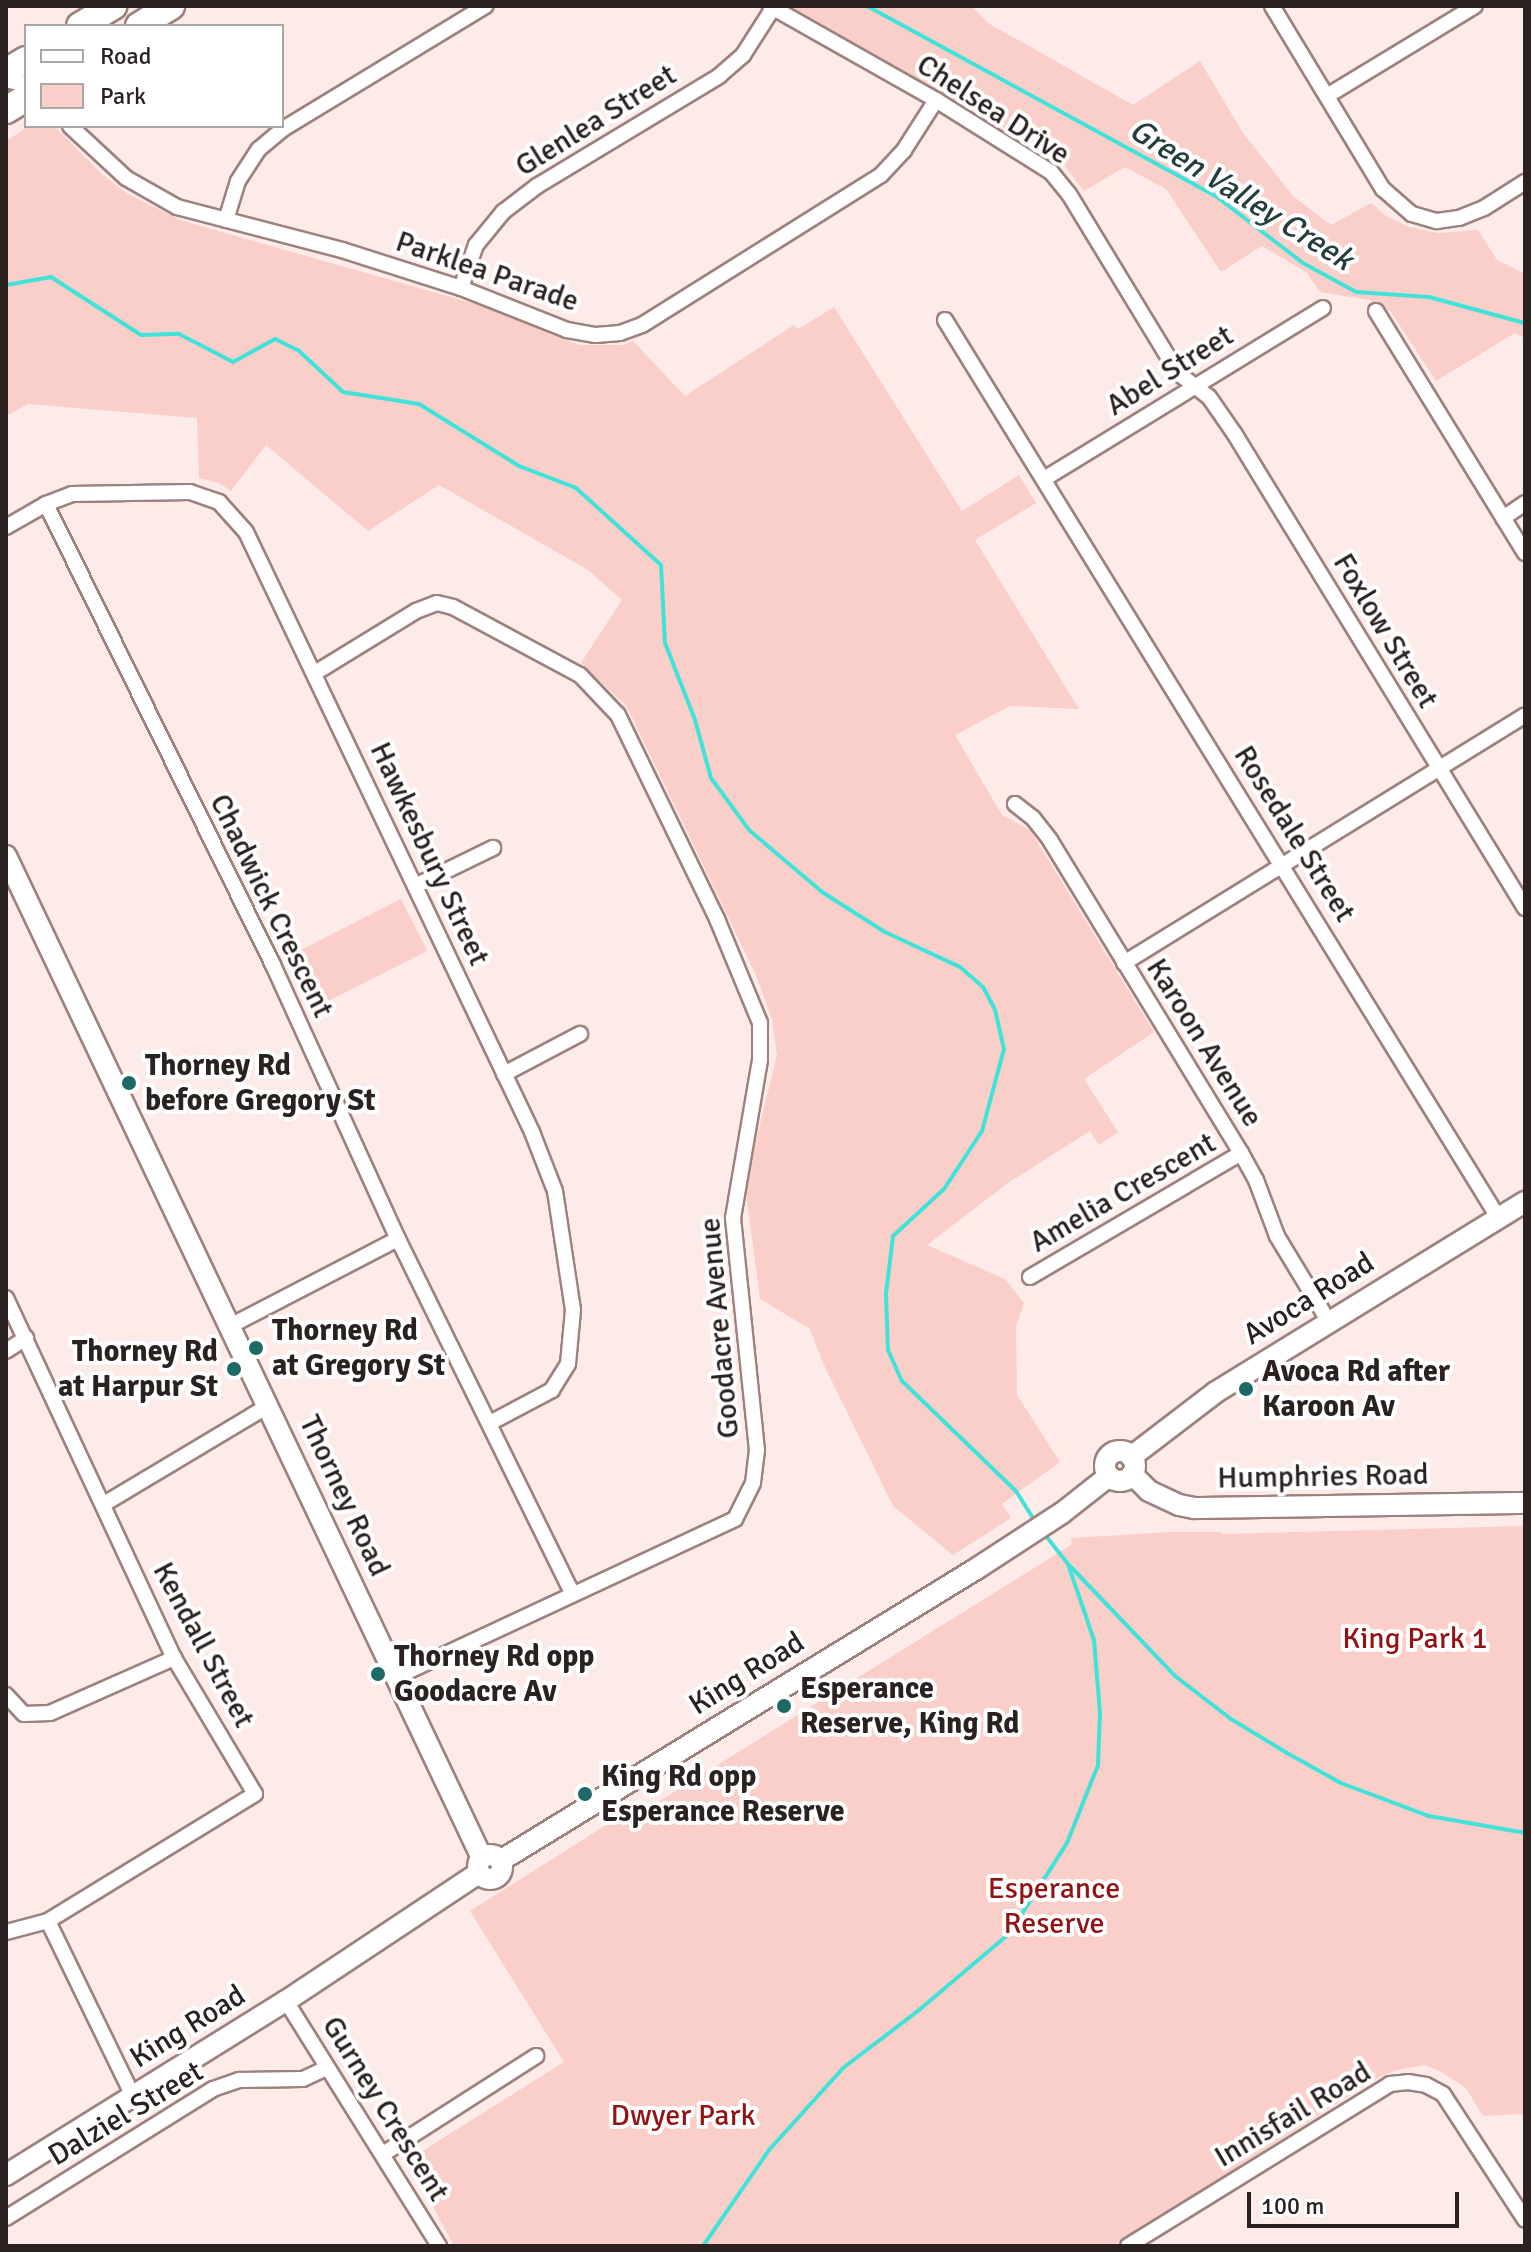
<!DOCTYPE html>
<html>
<head>
<meta charset="utf-8">
<style>
	body { margin:0 }
	#map { position:relative; width:1531px; height:2252px; overflow:hidden; background:#fdebe9; font-family:Signika,sans-serif }
	div>[style] { position:absolute }
	[style*='--x'] { left:calc(var(--x)*1px); top:calc(var(--y)*1px); width:calc(var(--w)*1px); rotate:calc(var(--a)*1deg) }
	.green>* { inset:0; background:#facfc9; transform-origin:0 0 }
	.stream>* { height:4px; margin:-2px; padding:0 2px; transform-origin:2px; border-radius:2px; background:#41e2d9 }
	.roads { filter:drop-shadow(2px 0 #9c827e) drop-shadow(-2px 0 #9c827e) drop-shadow(0 2px #9c827e) drop-shadow(0 -2px #9c827e) }
	.street>* { height:14px; margin:-7px; padding:0 7px; transform-origin:7px; border-radius:7px; background:#fff }
	.secondary>* { height:20px; margin:-10px; padding:0 10px; transform-origin:10px; border-radius:10px; background:#fff }
	.secondary>.ring { margin:-10px; padding:0; box-sizing:content-box; background:none; border:20px solid #fff; border-radius:50% }
	.highway>* { height:26px; margin:-13px; padding:0 13px; transform-origin:13px; border-radius:13px; background:#fff }
	.dots>* { width:22px; height:22px; translate:-50% -50%; box-sizing:border-box; border:4px solid #fff; border-radius:50% }
	span { translate:-50% -50%; white-space:nowrap; text-align:center; line-height:1.15; -webkit-text-stroke:8px #fff; paint-order:stroke }
	.street-label { font-size:30px; color:#2b2120 }
	.poi-label { font-size:30px; color:#2b2120; font-weight:700 }
	.left { translate:0 -50%; text-align:left }
	.right { translate:-100% -50%; text-align:right }
	.park-label { font-size:30px; color:#911314 }
	.water-label { font-size:32px; color:#243e3c; font-style:italic }
	.frame { position:absolute; inset:0; border:8px solid #2b2120; pointer-events:none }
	.legend { position:absolute; left:24px; top:24px; width:260px; height:104px; box-sizing:border-box; background:#fff; border:2px solid #aaa6a6; margin:0; padding:10px 14px; list-style:none; font-size:24px; color:#2b2120 }
	.legend li { display:flex; align-items:center; gap:16px; height:40px }
	.legend b { width:40px; border:2px solid #aaa6a6 }
	.scale { position:absolute; left:1247px; top:2192px; width:212px; height:36px; box-sizing:border-box; border:4px solid #2b2120; border-top:0; padding-left:10px; font-size:24px; line-height:28px; white-space:nowrap; color:#2b2120; -webkit-text-stroke:6px #fff; paint-order:stroke }
</style>
</head>
<body>
<div id="map">
	<div class="green">
		<div style="clip-path:polygon(790px 6px,972px 6px,988px 23px,1133px 105px,1200px 61px,1243px 133px,1293px 196px,1331px 225px,1371px 203px,1386px 216px,1409px 227px,1438px 233px,1478px 230px,1497px 260px,1525px 274px,1525px 338px,1515px 333px,1436px 381px,1391px 312px,1370px 300px,1320px 292px,1306px 272px,1262px 246px,1221px 272px,1166px 189px,1125px 167px,1084px 191px,1059px 159px)"></div>
		<div style="clip-path:polygon(29px 126px,54px 126px,103px 175px,128px 194px,183px 221px,486px 307px,579px 345px,622px 345px,633px 341px,685px 396px,794px 325px,798px 329px,834px 307px,962px 511px,1019px 475px,1036px 503px,975px 540px,1079px 709px,1010px 706px,955px 735px,1002px 815px,1030px 830px,1154px 1032px,1084px 1079px,1118px 1132px,1099px 1145px,1090px 1131px,1008px 1183px,927px 1245px,1005px 1279px,1024px 1303px,1016px 1327px,1017px 1395px,1060px 1462px,1002px 1504px,1011px 1518px,953px 1555px,893px 1506px,823px 1363px,810px 1329px,760px 1299px,745px 1185px,777px 1055px,772px 1019px,755px 973px,627px 707px,581px 663px,622px 600px,588px 570px,439px 485px,368px 531px,266px 445px,231px 491px,219px 483px,199px 478px,197px 418px,28px 404px,6px 416px,6px 141px)"></div>
		<div style="left:401px;top:899px;width:58px;height:128px;rotate:63deg"></div>
		<div style="clip-path:polygon(1525px 1526px,1525px 2114px,1483px 2116px,1466px 2088px,1441px 2072px,1425px 2065px,1397px 2070px,1379px 2077px,1113px 2246px,454px 2246px,415px 2173px,416px 2155px,564px 2062px,470px 1911px,641px 1803px,645px 1810px,1031px 1570px,1072px 1544px,1071px 1538px,1172px 1532px,1221px 1532px,1222px 1534px)"></div>
	</div>
	<div class="stream">
		<div style="--x:867;--y:6;--w:399;--a:28.6"></div>
		<div style="--x:1217;--y:197;--w:108;--a:37.5"></div>
		<div style="--x:1303;--y:263;--w:60;--a:28.7"></div>
		<div style="--x:1356;--y:292;--w:73;--a:3.9"></div>
		<div style="--x:1429;--y:297;--w:99;--a:15.2"></div>
		<div style="--x:6;--y:285;--w:46;--a:-10.1"></div>
		<div style="--x:51;--y:277;--w:107;--a:32.8"></div>
		<div style="--x:141;--y:335;--w:38;--a:-2"></div>
		<div style="--x:179;--y:334;--w:61;--a:27.4"></div>
		<div style="--x:233;--y:362;--w:48;--a:-28.7"></div>
		<div style="--x:275;--y:339;--w:25;--a:26"></div>
		<div style="--x:298;--y:350;--w:62;--a:43"></div>
		<div style="--x:343;--y:392;--w:77;--a:9"></div>
		<div style="--x:419;--y:404;--w:118;--a:31.8"></div>
		<div style="--x:519;--y:466;--w:61;--a:21.1"></div>
		<div style="--x:576;--y:488;--w:115;--a:42.2"></div>
		<div style="--x:661;--y:565;--w:78;--a:87.1"></div>
		<div style="--x:665;--y:643;--w:83;--a:68.7"></div>
		<div style="--x:695;--y:720;--w:60;--a:74.6"></div>
		<div style="--x:711;--y:778;--w:64;--a:53.8"></div>
		<div style="--x:749;--y:830;--w:96;--a:40.3"></div>
		<div style="--x:822;--y:892;--w:75;--a:32.4"></div>
		<div style="--x:885;--y:932;--w:83;--a:25"></div>
		<div style="--x:960;--y:967;--w:30;--a:41"></div>
		<div style="--x:983;--y:987;--w:26;--a:62"></div>
		<div style="--x:995;--y:1010;--w:40;--a:77"></div>
		<div style="--x:1004;--y:1049;--w:85;--a:105"></div>
		<div style="--x:982;--y:1131;--w:69;--a:123.2"></div>
		<div style="--x:944;--y:1189;--w:69;--a:137.3"></div>
		<div style="--x:893;--y:1236;--w:58;--a:96.9"></div>
		<div style="--x:886;--y:1294;--w:56;--a:88"></div>
		<div style="--x:888;--y:1350;--w:34;--a:66"></div>
		<div style="--x:902;--y:1381;--w:158;--a:44"></div>
		<div style="--x:1016;--y:1491;--w:36;--a:58"></div>
		<div style="--x:1070;--y:1566;--w:152;--a:46.3"></div>
		<div style="--x:1175;--y:1676;--w:71;--a:37.5"></div>
		<div style="--x:1231;--y:1719;--w:66;--a:31.3"></div>
		<div style="--x:1287;--y:1753;--w:62;--a:29.1"></div>
		<div style="--x:1341;--y:1783;--w:94;--a:20.6"></div>
		<div style="--x:1429;--y:1816;--w:97;--a:10"></div>
		<div style="--x:703;--y:2246;--w:116;--a:-55.5"></div>
		<div style="--x:769;--y:2150;--w:110;--a:-47.9"></div>
		<div style="--x:843;--y:2068;--w:96;--a:-37.3"></div>
		<div style="--x:919;--y:2010;--w:118;--a:-40.2"></div>
		<div style="--x:1009;--y:1934;--w:108;--a:-57.5"></div>
		<div style="--x:1067;--y:1843;--w:84;--a:-68.3"></div>
		<div style="--x:1098;--y:1765;--w:52;--a:-87.8"></div>
		<div style="--x:1100;--y:1713;--w:73;--a:-94.7"></div>
		<div style="--x:1094;--y:1640;--w:80;--a:-108.9"></div>
		<div style="--x:1068;--y:1564;--w:42;--a:-128.2"></div>
	</div>
	<div class="roads">
		<div class="street">
			<div style="--x:770;--y:6;--w:191;--a:29.5"></div>
			<div style="--x:936;--y:100;--w:136;--a:32.1"></div>
			<div style="--x:1051;--y:172;--w:28;--a:51"></div>
			<div style="--x:1069;--y:194;--w:210;--a:58.7"></div>
			<div style="--x:1178;--y:373;--w:39;--a:38"></div>
			<div style="--x:1209;--y:397;--w:44;--a:55.2"></div>
			<div style="--x:1234;--y:433;--w:557;--a:58.51"></div>
			<div style="--x:1272;--y:6;--w:214;--a:58.8"></div>
			<div style="--x:1383;--y:189;--w:38;--a:41"></div>
			<div style="--x:1412;--y:214;--w:26;--a:16"></div>
			<div style="--x:1437;--y:221;--w:22;--a:-8"></div>
			<div style="--x:1459;--y:218;--w:27;--a:-22"></div>
			<div style="--x:1484;--y:208;--w:49;--a:-32.4"></div>
			<div style="--x:6;--y:80;--w:21;--a:14"></div>
			<div style="--x:1327;--y:96;--w:173;--a:-31.3"></div>
			<div style="--x:70;--y:126;--w:76;--a:42.9"></div>
			<div style="--x:126;--y:178;--w:59;--a:29.6"></div>
			<div style="--x:177;--y:207;--w:171;--a:14.6"></div>
			<div style="--x:342;--y:250;--w:125;--a:17.7"></div>
			<div style="--x:461;--y:288;--w:114;--a:21.6"></div>
			<div style="--x:567;--y:330;--w:29;--a:10"></div>
			<div style="--x:596;--y:335;--w:24;--a:-5"></div>
			<div style="--x:620;--y:333;--w:23;--a:-20"></div>
			<div style="--x:642;--y:325;--w:282;--a:-32.1"></div>
			<div style="--x:881;--y:175;--w:34;--a:-47"></div>
			<div style="--x:904;--y:150;--w:59;--a:-57.4"></div>
			<div style="--x:226;--y:220;--w:41;--a:-72.9"></div>
			<div style="--x:238;--y:181;--w:38;--a:-57"></div>
			<div style="--x:259;--y:149;--w:31;--a:-40"></div>
			<div style="--x:283;--y:129;--w:237;--a:-31.3"></div>
			<div style="--x:461;--y:288;--w:46;--a:-70.8"></div>
			<div style="--x:476;--y:245;--w:43;--a:-50.7"></div>
			<div style="--x:503;--y:212;--w:43;--a:-37.4"></div>
			<div style="--x:537;--y:186;--w:213;--a:-31.1"></div>
			<div style="--x:719;--y:76;--w:32;--a:-41"></div>
			<div style="--x:743;--y:55;--w:56;--a:-57.4"></div>
			<div style="--x:1376;--y:311;--w:284;--a:58.4"></div>
			<div style="--x:945;--y:320;--w:1054;--a:58.35"></div>
			<div style="--x:1044;--y:479;--w:327;--a:-31.5"></div>
			<div style="--x:46;--y:504;--w:514;--a:63.78"></div>
			<div style="--x:273;--y:965;--w:301;--a:65.5"></div>
			<div style="--x:398;--y:1239;--w:394;--a:63.8"></div>
			<div style="--x:1503;--y:518;--w:27;--a:-34"></div>
			<div style="--x:6;--y:527;--w:46;--a:-29.9"></div>
			<div style="--x:46;--y:504;--w:28;--a:-21"></div>
			<div style="--x:72;--y:494;--w:118;--a:-1"></div>
			<div style="--x:190;--y:492;--w:31;--a:19"></div>
			<div style="--x:219;--y:502;--w:40;--a:48"></div>
			<div style="--x:246;--y:532;--w:665;--a:64.51"></div>
			<div style="--x:532;--y:1132;--w:63;--a:68.7"></div>
			<div style="--x:555;--y:1191;--w:120;--a:81.4"></div>
			<div style="--x:573;--y:1310;--w:54;--a:95.3"></div>
			<div style="--x:568;--y:1364;--w:31;--a:122"></div>
			<div style="--x:552;--y:1390;--w:70;--a:152"></div>
			<div style="--x:315;--y:673;--w:119;--a:-31.5"></div>
			<div style="--x:416;--y:611;--w:22;--a:-21"></div>
			<div style="--x:437;--y:603;--w:16;--a:14"></div>
			<div style="--x:453;--y:607;--w:144;--a:28.2"></div>
			<div style="--x:580;--y:675;--w:55;--a:46.5"></div>
			<div style="--x:618;--y:715;--w:227;--a:64.1"></div>
			<div style="--x:717;--y:919;--w:113;--a:67.5"></div>
			<div style="--x:760;--y:1023;--w:37;--a:90"></div>
			<div style="--x:760;--y:1060;--w:160;--a:99.7"></div>
			<div style="--x:733;--y:1218;--w:233;--a:84.1"></div>
			<div style="--x:757;--y:1450;--w:33;--a:97"></div>
			<div style="--x:753;--y:1483;--w:40;--a:116.6"></div>
			<div style="--x:735;--y:1519;--w:374;--a:155"></div>
			<div style="--x:1015;--y:804;--w:23;--a:38"></div>
			<div style="--x:1033;--y:818;--w:28;--a:52"></div>
			<div style="--x:1050;--y:840;--w:367;--a:58.6"></div>
			<div style="--x:1241;--y:1153;--w:31;--a:61"></div>
			<div style="--x:1256;--y:1180;--w:60;--a:69.4"></div>
			<div style="--x:1277;--y:1236;--w:100;--a:58.8"></div>
			<div style="--x:415;--y:886;--w:87;--a:-26"></div>
			<div style="--x:1124;--y:963;--w:471;--a:-31.7"></div>
			<div style="--x:504;--y:1074;--w:86;--a:-27.8"></div>
			<div style="--x:1030;--y:1277;--w:245;--a:-30.4"></div>
			<div style="--x:6;--y:1298;--w:397;--a:65"></div>
			<div style="--x:174;--y:1658;--w:158;--a:59.2"></div>
			<div style="--x:255;--y:1794;--w:243;--a:148.5"></div>
			<div style="--x:48;--y:1921;--w:43;--a:165.3"></div>
			<div style="--x:230;--y:1326;--w:189;--a:-27.4"></div>
			<div style="--x:6;--y:1351;--w:24;--a:-33"></div>
			<div style="--x:104;--y:1504;--w:191;--a:-30.9"></div>
			<div style="--x:6;--y:1695;--w:26;--a:47"></div>
			<div style="--x:24;--y:1714;--w:26;--a:-2"></div>
			<div style="--x:50;--y:1713;--w:136;--a:-23.9"></div>
			<div style="--x:48;--y:1921;--w:195;--a:64.1"></div>
			<div style="--x:286;--y:2001;--w:289;--a:58"></div>
			<div style="--x:383;--y:2154;--w:182;--a:-32.6"></div>
			<div style="--x:6;--y:2218;--w:244;--a:-31.9"></div>
			<div style="--x:213;--y:2089;--w:28;--a:-19"></div>
			<div style="--x:239;--y:2080;--w:64;--a:-0.9"></div>
			<div style="--x:303;--y:2079;--w:26;--a:-25"></div>
			<div style="--x:1128;--y:2246;--w:308;--a:-31.7"></div>
			<div style="--x:1390;--y:2084;--w:18;--a:-6"></div>
			<div style="--x:1408;--y:2082;--w:18;--a:9"></div>
			<div style="--x:1426;--y:2085;--w:19;--a:28"></div>
			<div style="--x:1443;--y:2094;--w:150;--a:56.9"></div>
		</div>
		<div class="secondary">
			<div style="--x:6;--y:856;--w:1109;--a:64.59"></div>
			<div class="ring" style="left:1105px;top:1451px;width:10px;height:10px"></div>
			<div style="--x:1131;--y:1457;--w:107;--a:-37.4"></div>
			<div style="--x:1216;--y:1392;--w:363;--a:-31.6"></div>
			<div style="--x:1132;--y:1474;--w:24;--a:45"></div>
			<div style="--x:1149;--y:1491;--w:33;--a:25"></div>
			<div style="--x:1179;--y:1505;--w:15;--a:11"></div>
			<div style="--x:1194;--y:1508;--w:331;--a:-0.9"></div>
			<div class="ring" style="left:478px;top:1855px;width:4px;height:4px"></div>
			<div style="--x:500;--y:1861;--w:558;--a:-31.53"></div>
			<div style="--x:976;--y:1569;--w:103;--a:-33.1"></div>
			<div style="--x:1062;--y:1513;--w:60;--a:-38.2"></div>
			<div style="--x:6;--y:2175;--w:330;--a:-31.9"></div>
			<div style="--x:286;--y:2001;--w:232;--a:-33.6"></div>
		</div>
		<div class="highway">
			<div style="--x:80;--y:26;--w:39;--a:-31"></div>
			<div style="--x:139;--y:26;--w:38;--a:-32"></div>
			<div style="--x:6;--y:72;--w:23;--a:-31"></div>
			<div style="--x:6;--y:110;--w:23;--a:-31"></div>
		</div>
	</div>
	<div class="dots">
		<div style="left:129px;top:1083px;background:#1d6965"></div>
		<div style="left:256px;top:1348px;background:#1d6965"></div>
		<div style="left:234px;top:1369px;background:#1d6965"></div>
		<div style="left:1246px;top:1389px;background:#1d6965"></div>
		<div style="left:378px;top:1674px;background:#1d6965"></div>
		<div style="left:784px;top:1706px;background:#1d6965"></div>
		<div style="left:585px;top:1794px;background:#1d6965"></div>
	</div>
	<div class="street-label">
		<span style="left:993px;top:110px;rotate:33deg">Chelsea Drive</span>
		<span style="left:596px;top:121px;rotate:-32deg">Glenlea Street</span>
		<span style="left:487px;top:272px;rotate:19deg">Parklea Parade</span>
		<span style="left:1170px;top:371px;rotate:-32deg">Abel Street</span>
		<span style="left:1385px;top:631px;rotate:59deg">Foxlow Street</span>
		<span style="left:1294px;top:834px;rotate:58deg">Rosedale Street</span>
		<span style="left:429px;top:854px;rotate:65deg">Hawkesbury Street</span>
		<span style="left:271px;top:906px;rotate:64deg">Chadwick Crescent</span>
		<span style="left:1204px;top:1043px;rotate:58deg">Karoon Avenue</span>
		<span style="left:1123px;top:1193px;rotate:-30deg">Amelia Crescent</span>
		<span style="left:1309px;top:1299px;rotate:-32deg">Avoca Road</span>
		<span style="left:720px;top:1328px;rotate:-95deg">Goodacre Avenue</span>
		<span style="left:1323px;top:1477px;rotate:-1deg">Humphries Road</span>
		<span style="left:344px;top:1496px;rotate:65deg">Thorney Road</span>
		<span style="left:203px;top:1645px;rotate:62deg">Kendall Street</span>
		<span style="left:747px;top:1674px;rotate:-32deg">King Road</span>
		<span style="left:188px;top:2027px;rotate:-32deg">King Road</span>
		<span style="left:385px;top:2109px;rotate:58deg">Gurney Crescent</span>
		<span style="left:126px;top:2114px;rotate:-31deg">Dalziel Street</span>
		<span style="left:1293px;top:2115px;rotate:-31deg">Innisfail Road</span>
	</div>
	<div class="poi-label">
		<span class="left" style="left:145px;top:1083px">Thorney Rd<br>before Gregory St</span>
		<span class="left" style="left:272px;top:1348px">Thorney Rd<br>at Gregory St</span>
		<span class="right" style="left:218px;top:1369px">Thorney Rd<br>at Harpur St</span>
		<span class="left" style="left:1262px;top:1389px">Avoca Rd after<br>Karoon Av</span>
		<span class="left" style="left:394px;top:1674px">Thorney Rd opp<br>Goodacre Av</span>
		<span class="left" style="left:800px;top:1706px">Esperance<br>Reserve, King Rd</span>
		<span class="left" style="left:601px;top:1794px">King Rd opp<br>Esperance Reserve</span>
	</div>
	<div class="park-label">
		<span style="left:1415px;top:1639px">King Park 1</span>
		<span style="left:1054px;top:1906px">Esperance<br>Reserve</span>
		<span style="left:683px;top:2116px">Dwyer Park</span>
	</div>
	<div class="water-label">
		<span style="left:1241px;top:195px;rotate:32deg">Green Valley Creek</span>
	</div>
	<div class="frame"></div>
	<ul class="legend">
	<li><b style="height:10px;background:#fff"></b>Road</li>
	<li><b style="height:22px;background:#facfc9"></b>Park</li>
	</ul>
	<div class="scale">100 m</div>
</div>
</body>
</html>
